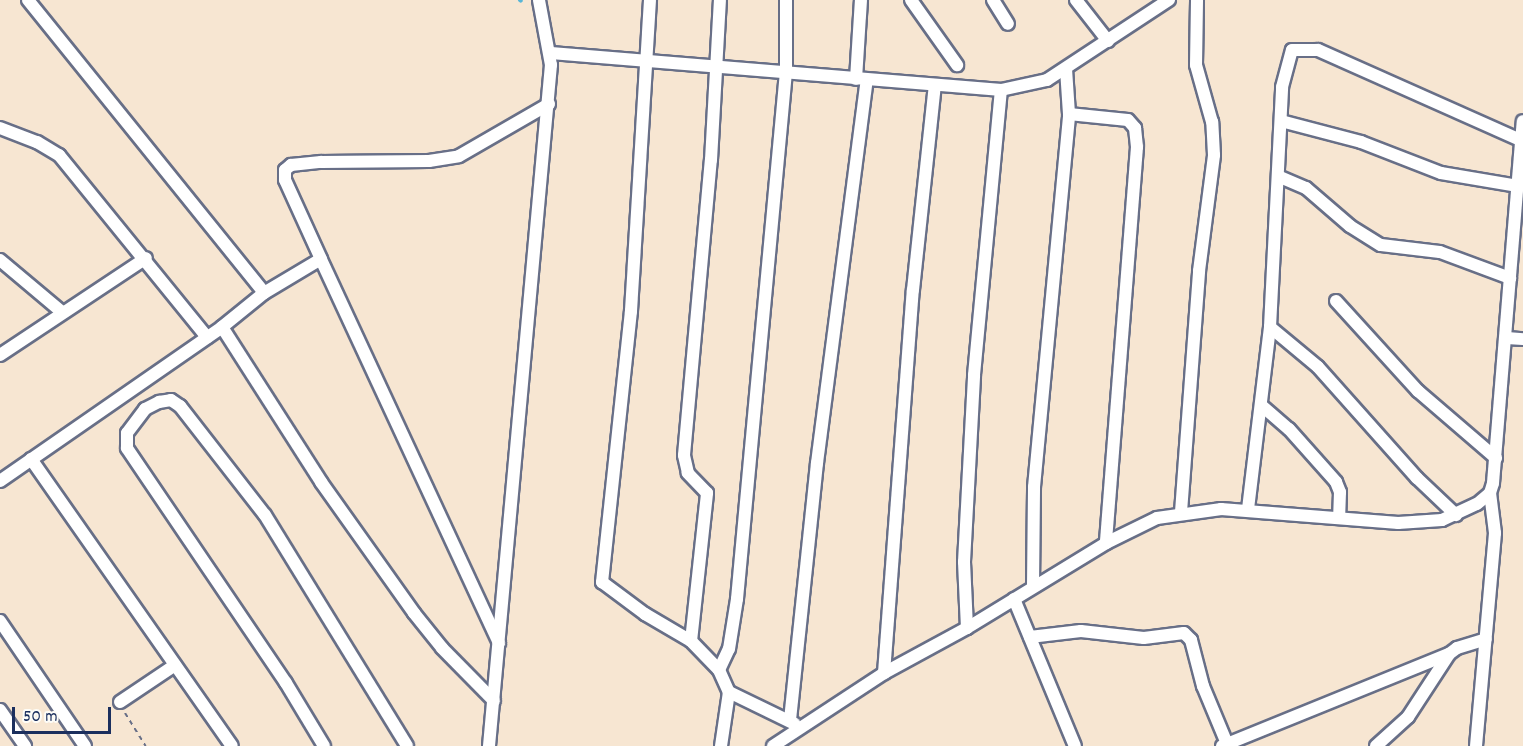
<!DOCTYPE html>
<html>
<head>
<meta charset="utf-8">
<style>
	body { margin:0 }
	#map { position:relative; width:1523px; height:746px; overflow:hidden; background:#f7e6d2; font-family:Dekko,sans-serif }
	div>[style] { position:absolute }
	[style*='--x'] { left:calc(var(--x)*1px); top:calc(var(--y)*1px); width:calc(var(--w)*1px); rotate:calc(var(--a)*1deg) }
	.stream>* { height:4px; margin:-2px; padding:0 2px; transform-origin:2px; border-radius:2px; background:#59b6d7 }
	.path>* { height:2px; margin-top:-1px; transform-origin:0; background:repeating-linear-gradient(90deg,#686f87 0 4.5px,transparent 0 9px) }
	.roads { filter:drop-shadow(2px 0 #686f87) drop-shadow(-2px 0 #686f87) drop-shadow(0 2px #686f87) drop-shadow(0 -2px #686f87) }
	.minor>* { height:12px; margin:-6px; padding:0 6px; transform-origin:6px; border-radius:6px; background:#fff }
	span { translate:-50% -50%; white-space:nowrap; text-align:center; line-height:1.15; -webkit-text-stroke:4.5px #fdfcf7; paint-order:stroke }
	.scale { position:absolute; left:12px; top:707px; width:99px; height:27px; box-sizing:border-box; border:3px solid #1b2f5e; border-top:0; padding-left:8px; font-size:18px; line-height:21px; white-space:nowrap; color:#1b2f5e; -webkit-text-stroke:4px #fdfcf7; paint-order:stroke }
</style>
</head>
<body>
<div id="map">
	<div class="stream">
		<div style="--x:520;--y:0;--w:1;--a:45"></div>
	</div>
	<div class="path">
		<div style="--x:125;--y:713;--w:39;--a:58"></div>
	</div>
	<div class="roads">
		<div class="minor">
			<div style="--x:28;--y:0;--w:376;--a:51.1"></div>
			<div style="--x:650;--y:0;--w:312;--a:93.5"></div>
			<div style="--x:631;--y:311;--w:273;--a:96.1"></div>
			<div style="--x:602;--y:582;--w:54;--a:36.7"></div>
			<div style="--x:645;--y:614;--w:53;--a:30.4"></div>
			<div style="--x:691;--y:641;--w:40;--a:46"></div>
			<div style="--x:719;--y:670;--w:24;--a:66"></div>
			<div style="--x:729;--y:692;--w:55;--a:98.4"></div>
			<div style="--x:911;--y:0;--w:80;--a:54.7"></div>
			<div style="--x:993;--y:0;--w:28;--a:58"></div>
			<div style="--x:1076;--y:0;--w:52;--a:52"></div>
			<div style="--x:551;--y:53;--w:452;--a:4.7"></div>
			<div style="--x:1001;--y:90;--w:47;--a:-12.3"></div>
			<div style="--x:1047;--y:80;--w:146;--a:-33.3"></div>
			<div style="--x:856;--y:79;--w:79;--a:-86.4"></div>
			<div style="--x:1069;--y:114;--w:59;--a:5.8"></div>
			<div style="--x:1128;--y:120;--w:11;--a:49"></div>
			<div style="--x:1135;--y:128;--w:19;--a:84"></div>
			<div style="--x:1137;--y:147;--w:397;--a:94.5"></div>
			<div style="--x:1281;--y:121;--w:83;--a:14.7"></div>
			<div style="--x:1361;--y:142;--w:86;--a:21.2"></div>
			<div style="--x:1441;--y:173;--w:78;--a:9.6"></div>
			<div style="--x:0;--y:128;--w:40;--a:21"></div>
			<div style="--x:37;--y:142;--w:26;--a:31"></div>
			<div style="--x:59;--y:155;--w:235;--a:50.9"></div>
			<div style="--x:1280;--y:177;--w:28;--a:23"></div>
			<div style="--x:1306;--y:188;--w:58;--a:40.8"></div>
			<div style="--x:1350;--y:226;--w:36;--a:32"></div>
			<div style="--x:1381;--y:245;--w:59;--a:6.8"></div>
			<div style="--x:1440;--y:252;--w:75;--a:20.4"></div>
			<div style="--x:0;--y:260;--w:81;--a:40"></div>
			<div style="--x:1336;--y:301;--w:122;--a:47.7"></div>
			<div style="--x:1418;--y:391;--w:103;--a:40.7"></div>
			<div style="--x:222;--y:327;--w:184;--a:57.4"></div>
			<div style="--x:321;--y:482;--w:161;--a:54.6"></div>
			<div style="--x:414;--y:613;--w:45;--a:51.3"></div>
			<div style="--x:442;--y:648;--w:74;--a:45.5"></div>
			<div style="--x:1270;--y:327;--w:62;--a:39.8"></div>
			<div style="--x:1318;--y:367;--w:149;--a:48.3"></div>
			<div style="--x:1417;--y:478;--w:54;--a:43.5"></div>
			<div style="--x:1507;--y:338;--w:16;--a:4"></div>
			<div style="--x:0;--y:355;--w:175;--a:-33.6"></div>
			<div style="--x:1261;--y:405;--w:37;--a:41"></div>
			<div style="--x:1289;--y:429;--w:71;--a:48.4"></div>
			<div style="--x:1336;--y:482;--w:11;--a:68"></div>
			<div style="--x:1340;--y:492;--w:26;--a:92"></div>
			<div style="--x:31;--y:459;--w:350;--a:55"></div>
			<div style="--x:0;--y:481;--w:270;--a:-34.7"></div>
			<div style="--x:222;--y:327;--w:54;--a:-39"></div>
			<div style="--x:264;--y:293;--w:66;--a:-30.8"></div>
			<div style="--x:1248;--y:509;--w:183;--a:-83.1"></div>
			<div style="--x:1270;--y:327;--w:240;--a:-87.1"></div>
			<div style="--x:1282;--y:87;--w:38;--a:-75"></div>
			<div style="--x:1292;--y:50;--w:26;--a:0"></div>
			<div style="--x:1318;--y:50;--w:221;--a:24"></div>
			<div style="--x:1181;--y:512;--w:242;--a:-85.7"></div>
			<div style="--x:1199;--y:271;--w:117;--a:-82.6"></div>
			<div style="--x:1214;--y:155;--w:33;--a:-93"></div>
			<div style="--x:1212;--y:122;--w:59;--a:-105.7"></div>
			<div style="--x:1196;--y:65;--w:65;--a:-89.1"></div>
			<div style="--x:1033;--y:586;--w:99;--a:-89.4"></div>
			<div style="--x:1034;--y:487;--w:375;--a:-84.6"></div>
			<div style="--x:1069;--y:114;--w:45;--a:-93.8"></div>
			<div style="--x:1014;--y:599;--w:159;--a:67.5"></div>
			<div style="--x:0;--y:621;--w:151;--a:55.8"></div>
			<div style="--x:967;--y:628;--w:66;--a:-92.6"></div>
			<div style="--x:964;--y:562;--w:187;--a:-86.9"></div>
			<div style="--x:974;--y:375;--w:286;--a:-84.6"></div>
			<div style="--x:1030;--y:637;--w:51;--a:-6.7"></div>
			<div style="--x:1081;--y:631;--w:63;--a:6.3"></div>
			<div style="--x:1144;--y:638;--w:40;--a:-7.1"></div>
			<div style="--x:1184;--y:633;--w:10;--a:45"></div>
			<div style="--x:1191;--y:640;--w:48;--a:75.4"></div>
			<div style="--x:1203;--y:686;--w:65;--a:67.4"></div>
			<div style="--x:691;--y:641;--w:149;--a:-83.8"></div>
			<div style="--x:707;--y:493;--w:28;--a:-134"></div>
			<div style="--x:688;--y:473;--w:18;--a:-103"></div>
			<div style="--x:684;--y:455;--w:296;--a:-84.8"></div>
			<div style="--x:711;--y:160;--w:160;--a:-86.8"></div>
			<div style="--x:499;--y:643;--w:423;--a:-114.9"></div>
			<div style="--x:321;--y:259;--w:87;--a:-114.5"></div>
			<div style="--x:285;--y:180;--w:10;--a:-90"></div>
			<div style="--x:285;--y:170;--w:8;--a:-40"></div>
			<div style="--x:291;--y:165;--w:30;--a:-6"></div>
			<div style="--x:321;--y:162;--w:108;--a:-0.5"></div>
			<div style="--x:429;--y:161;--w:30;--a:-9"></div>
			<div style="--x:459;--y:156;--w:104;--a:-30"></div>
			<div style="--x:719;--y:670;--w:23;--a:-65"></div>
			<div style="--x:729;--y:649;--w:51;--a:-80.9"></div>
			<div style="--x:737;--y:599;--w:529;--a:-84.69"></div>
			<div style="--x:786;--y:72;--w:72;--a:-90"></div>
			<div style="--x:884;--y:673;--w:384;--a:-85.7"></div>
			<div style="--x:913;--y:290;--w:206;--a:-83.9"></div>
			<div style="--x:729;--y:692;--w:73;--a:25.9"></div>
			<div style="--x:120;--y:702;--w:66;--a:-33.9"></div>
			<div style="--x:0;--y:710;--w:44;--a:55.2"></div>
			<div style="--x:790;--y:720;--w:258;--a:-84"></div>
			<div style="--x:817;--y:463;--w:386;--a:-82.6"></div>
			<div style="--x:324;--y:746;--w:74;--a:-121.1"></div>
			<div style="--x:286;--y:683;--w:284;--a:-124.1"></div>
			<div style="--x:127;--y:448;--w:15;--a:-90"></div>
			<div style="--x:127;--y:433;--w:30;--a:-53"></div>
			<div style="--x:145;--y:409;--w:16;--a:-27"></div>
			<div style="--x:159;--y:402;--w:12;--a:-9"></div>
			<div style="--x:171;--y:400;--w:11;--a:34"></div>
			<div style="--x:180;--y:406;--w:138;--a:52.1"></div>
			<div style="--x:265;--y:515;--w:271;--a:58.4"></div>
			<div style="--x:489;--y:746;--w:684;--a:-84.8"></div>
			<div style="--x:551;--y:65;--w:66;--a:-100.5"></div>
			<div style="--x:773;--y:746;--w:133;--a:-33.3"></div>
			<div style="--x:884;--y:673;--w:94;--a:-28.5"></div>
			<div style="--x:967;--y:628;--w:163;--a:-31.4"></div>
			<div style="--x:1106;--y:543;--w:57;--a:-26.1"></div>
			<div style="--x:1157;--y:518;--w:65;--a:-8"></div>
			<div style="--x:1221;--y:509;--w:178;--a:4.5"></div>
			<div style="--x:1398;--y:523;--w:44;--a:-3.9"></div>
			<div style="--x:1442;--y:520;--w:38;--a:-25"></div>
			<div style="--x:1477;--y:504;--w:17;--a:-40"></div>
			<div style="--x:1490;--y:493;--w:10;--a:-73"></div>
			<div style="--x:1493;--y:483;--w:363;--a:-85.3"></div>
			<div style="--x:1222;--y:746;--w:245;--a:-22.1"></div>
			<div style="--x:1376;--y:746;--w:43;--a:-42.2"></div>
			<div style="--x:1408;--y:717;--w:75;--a:-56.9"></div>
			<div style="--x:1449;--y:654;--w:10;--a:-37"></div>
			<div style="--x:1457;--y:648;--w:30;--a:-17"></div>
			<div style="--x:1476;--y:746;--w:214;--a:-84.9"></div>
			<div style="--x:1495;--y:533;--w:40;--a:-97.1"></div>
		</div>
	</div>
	<div class="scale">50 m</div>
</div>
</body>
</html>
